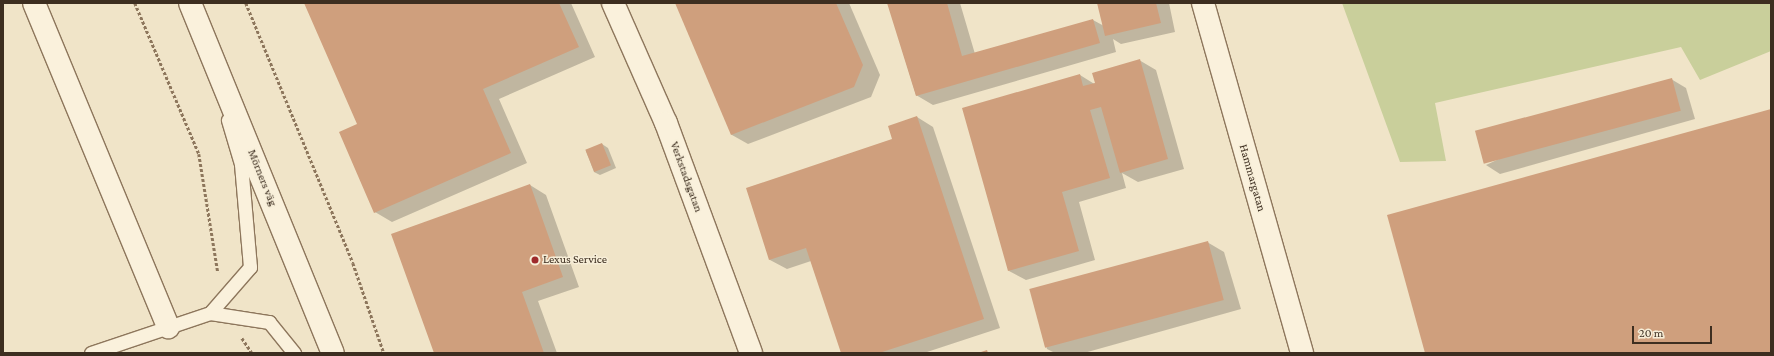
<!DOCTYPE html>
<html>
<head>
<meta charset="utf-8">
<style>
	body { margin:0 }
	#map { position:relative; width:1774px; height:356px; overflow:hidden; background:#f0e4c8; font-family:"Crimson Pro",serif }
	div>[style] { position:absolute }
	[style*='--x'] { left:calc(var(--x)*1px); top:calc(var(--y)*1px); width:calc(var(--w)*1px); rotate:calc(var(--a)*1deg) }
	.green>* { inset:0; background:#c9cf9b }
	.shadow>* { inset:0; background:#0003 }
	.building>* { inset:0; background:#cf9f7d; transform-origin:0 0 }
	.path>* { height:2.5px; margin-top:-1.25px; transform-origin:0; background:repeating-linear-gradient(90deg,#8d765c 0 3px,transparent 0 5px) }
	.roads { filter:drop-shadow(1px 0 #8d765c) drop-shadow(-1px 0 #8d765c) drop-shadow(0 1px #8d765c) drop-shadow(0 -1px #8d765c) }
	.service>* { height:13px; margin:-6.5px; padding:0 6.5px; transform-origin:6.5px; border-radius:6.5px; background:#faf1dc }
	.minor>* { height:22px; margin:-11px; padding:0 11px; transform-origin:11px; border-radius:11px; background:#faf1dc }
	.secondary>* { height:22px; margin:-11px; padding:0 11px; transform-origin:11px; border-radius:11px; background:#faf1dc }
	.dots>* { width:11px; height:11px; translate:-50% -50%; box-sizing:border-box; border:2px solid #f7eed8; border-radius:50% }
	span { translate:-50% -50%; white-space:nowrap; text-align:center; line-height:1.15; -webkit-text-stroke:3px #f7eed8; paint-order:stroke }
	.street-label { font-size:12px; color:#3d2e20 }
	.poi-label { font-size:12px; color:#3d2e20 }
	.left { translate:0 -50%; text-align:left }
	.frame { position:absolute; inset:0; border:4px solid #3d2e20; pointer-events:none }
	.scale { position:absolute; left:1632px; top:326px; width:80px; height:18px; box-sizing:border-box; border:2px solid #3d2e20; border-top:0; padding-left:5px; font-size:12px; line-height:14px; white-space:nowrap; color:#3d2e20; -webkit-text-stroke:3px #f7eed8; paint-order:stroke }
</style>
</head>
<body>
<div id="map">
	<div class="green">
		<div style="clip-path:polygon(1342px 3px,1771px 3px,1771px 51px,1700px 80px,1681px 47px,1435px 103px,1446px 161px,1400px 162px)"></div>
	</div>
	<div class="shadow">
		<div style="clip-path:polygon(305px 3px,571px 3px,595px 57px,499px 99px,527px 163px,392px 222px,375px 212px,359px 125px)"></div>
		<div style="clip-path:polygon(676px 3px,849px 3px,880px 75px,871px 97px,748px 144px,732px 135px)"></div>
		<div style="clip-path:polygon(888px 3px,960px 3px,975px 54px,1093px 20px,1104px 26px,1098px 3px,1169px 3px,1175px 32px,1121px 44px,1113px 39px,1116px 52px,933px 105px,916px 95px)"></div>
		<div style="clip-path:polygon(1139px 60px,1156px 70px,1184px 169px,1138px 182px,1122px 173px,1126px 188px,1079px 202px,1095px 260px,1026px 280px,1009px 271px,1080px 75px,1096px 85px)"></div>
		<div style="clip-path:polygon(1671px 79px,1686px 88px,1695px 119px,1500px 174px,1486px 165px)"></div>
		<div style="clip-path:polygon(917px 117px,933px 127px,1000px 328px,924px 353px,842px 353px,811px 261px,787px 269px,770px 260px,747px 189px,894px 140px)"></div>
		<div style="clip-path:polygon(602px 144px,608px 148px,616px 168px,600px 175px,594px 172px,586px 151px)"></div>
		<div style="clip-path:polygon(530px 185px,546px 195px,579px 287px,538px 301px,557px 353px,435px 353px)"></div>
		<div style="clip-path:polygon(1207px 242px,1224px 252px,1241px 309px,1084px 353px,1055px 353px,1047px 349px,1032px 291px)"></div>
	</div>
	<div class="building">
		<div style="clip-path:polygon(304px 3px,559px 3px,579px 47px,483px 89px,511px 153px,374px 213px,339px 132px,357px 124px)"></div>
		<div style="clip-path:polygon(675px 3px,836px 3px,863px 65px,854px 87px,731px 135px)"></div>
		<div style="clip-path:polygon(887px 3px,947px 3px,962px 56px,1093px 19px,1100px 43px,916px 96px)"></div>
		<div style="clip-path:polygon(1097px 3px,1156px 3px,1161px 23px,1105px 36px)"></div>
		<div style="clip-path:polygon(1140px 59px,1168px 159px,1120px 173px,1101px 107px,1090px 110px,1110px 178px,1062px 192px,1079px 251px,1008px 271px,962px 108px,1080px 74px,1083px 86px,1095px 83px,1092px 73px)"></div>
		<div style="left:1672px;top:78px;width:34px;height:204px;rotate:75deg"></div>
		<div style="clip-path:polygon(1771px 109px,1771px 353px,1425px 353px,1387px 215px)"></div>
		<div style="clip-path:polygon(917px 116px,984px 319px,879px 353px,841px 353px,806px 248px,769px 260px,746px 188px,892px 139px,888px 126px)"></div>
		<div style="left:602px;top:143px;width:24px;height:18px;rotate:68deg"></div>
		<div style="clip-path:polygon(530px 184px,563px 277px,522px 292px,544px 353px,434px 353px,391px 234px)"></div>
		<div style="left:1208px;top:241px;width:61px;height:185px;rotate:75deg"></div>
		<div style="clip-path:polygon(987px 350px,988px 353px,978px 353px)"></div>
	</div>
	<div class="path">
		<div style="--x:135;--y:3;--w:164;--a:67"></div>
		<div style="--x:199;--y:154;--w:120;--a:80.9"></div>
		<div style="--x:246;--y:3;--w:281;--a:67.6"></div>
		<div style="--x:353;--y:263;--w:95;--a:71"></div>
		<div style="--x:242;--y:338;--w:18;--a:56"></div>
	</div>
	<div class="roads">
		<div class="service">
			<div style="--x:210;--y:313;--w:61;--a:-49"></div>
			<div style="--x:250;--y:267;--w:103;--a:-95"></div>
			<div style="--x:241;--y:164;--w:46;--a:-106.5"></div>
			<div style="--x:91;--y:353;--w:126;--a:-18.6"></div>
			<div style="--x:210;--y:313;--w:60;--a:8.7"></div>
			<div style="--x:269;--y:322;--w:40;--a:51"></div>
		</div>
		<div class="minor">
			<div style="--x:34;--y:3;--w:351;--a:67.5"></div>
			<div style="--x:613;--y:3;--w:131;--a:66.2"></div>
			<div style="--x:666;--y:123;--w:245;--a:69.7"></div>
			<div style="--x:1203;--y:3;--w:364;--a:74.2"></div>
		</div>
		<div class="secondary">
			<div style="--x:190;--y:3;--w:378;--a:67.8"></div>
		</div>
	</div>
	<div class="dots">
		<div style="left:535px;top:260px;background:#9e2a2b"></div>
	</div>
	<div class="street-label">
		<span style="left:686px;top:177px;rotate:70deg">Verkstadsgatan</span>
		<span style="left:262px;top:178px;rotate:68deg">Mörners väg</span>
		<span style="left:1252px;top:178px;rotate:74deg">Hammargatan</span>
	</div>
	<div class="poi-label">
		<span class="left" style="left:543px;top:260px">Lexus Service</span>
	</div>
	<div class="frame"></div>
	<div class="scale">20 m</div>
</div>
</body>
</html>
